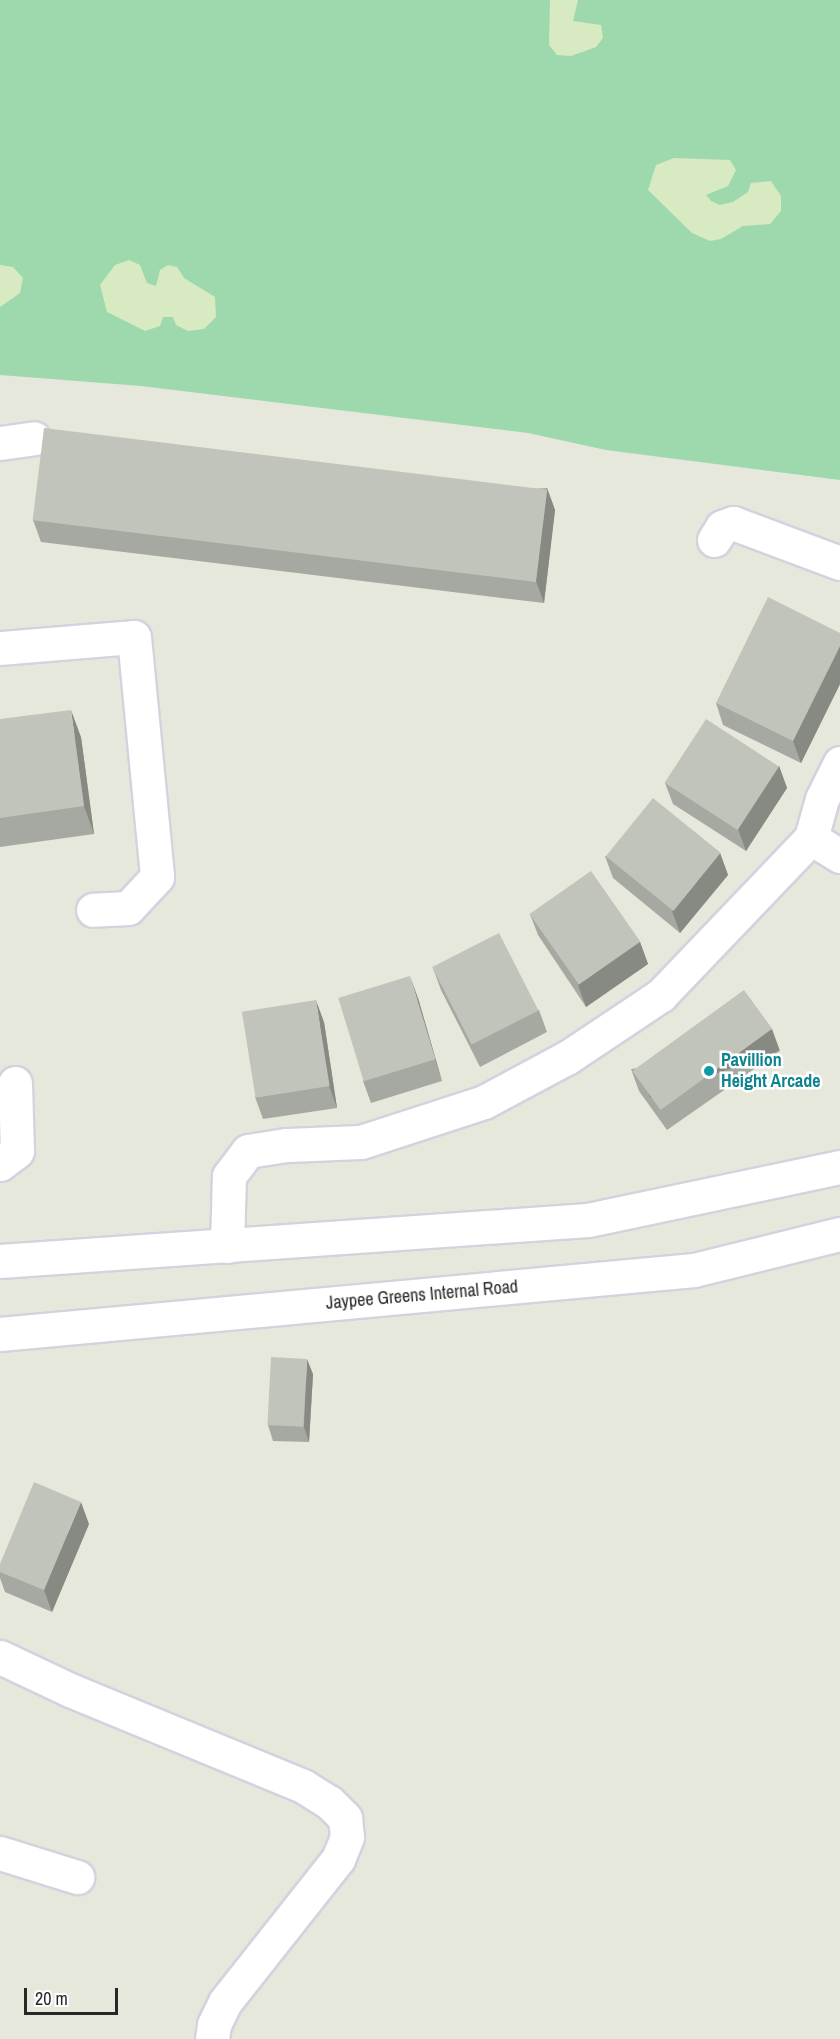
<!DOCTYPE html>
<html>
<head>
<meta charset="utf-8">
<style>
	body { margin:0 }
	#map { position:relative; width:840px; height:2039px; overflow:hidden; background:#e6e8db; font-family:"Archivo Narrow",sans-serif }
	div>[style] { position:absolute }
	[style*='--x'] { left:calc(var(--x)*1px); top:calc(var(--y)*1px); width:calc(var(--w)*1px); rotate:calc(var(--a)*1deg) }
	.green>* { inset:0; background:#9ed9ae }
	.sand>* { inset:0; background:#d7eac1 }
	.roads { filter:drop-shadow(2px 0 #d7d1df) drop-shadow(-2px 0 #d7d1df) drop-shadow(0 2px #d7d1df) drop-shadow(0 -2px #d7d1df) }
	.minor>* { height:33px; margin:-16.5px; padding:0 16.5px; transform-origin:16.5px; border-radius:16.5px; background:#fff }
	.wall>* { inset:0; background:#a6a9a1 }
	.shaded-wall>* { inset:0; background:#878983; transform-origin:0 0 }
	.building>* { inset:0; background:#c1c4bb; transform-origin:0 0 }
	.dots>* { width:16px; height:16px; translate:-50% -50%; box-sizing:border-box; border:3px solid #fff; border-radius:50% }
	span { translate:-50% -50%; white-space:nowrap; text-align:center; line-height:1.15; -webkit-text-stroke:5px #fff; paint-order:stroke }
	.culture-label { font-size:18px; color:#0d838f; font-weight:700 }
	.left { translate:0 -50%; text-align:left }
	.street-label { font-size:18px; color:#282828 }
	.scale { position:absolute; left:24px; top:1988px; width:94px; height:27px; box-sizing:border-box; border:3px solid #282828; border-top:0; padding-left:8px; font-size:18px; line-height:21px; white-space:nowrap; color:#282828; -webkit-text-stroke:4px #fff; paint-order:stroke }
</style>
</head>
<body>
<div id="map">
	<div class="green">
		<div style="clip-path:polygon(0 0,840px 0,840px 480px,606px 450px,528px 433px,141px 386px,0 375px)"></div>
	</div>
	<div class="sand">
		<div style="clip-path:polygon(550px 0,578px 0,573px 21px,601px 25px,603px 38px,596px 47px,571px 56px,557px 55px,549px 45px)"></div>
		<div style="clip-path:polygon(674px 158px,730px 160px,736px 170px,728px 186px,706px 195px,711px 201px,720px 205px,733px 202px,748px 192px,751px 183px,771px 181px,781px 196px,781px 211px,770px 224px,743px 226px,721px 239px,710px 241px,692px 233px,648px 190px,656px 165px)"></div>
		<div style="clip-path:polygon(129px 260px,140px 265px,147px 283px,156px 286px,160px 270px,168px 265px,177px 267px,184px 278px,215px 297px,216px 317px,204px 329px,188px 331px,176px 325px,173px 317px,163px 317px,160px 326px,145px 331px,107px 312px,100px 285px,115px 265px)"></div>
		<div style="clip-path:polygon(0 265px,13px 267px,23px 278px,20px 293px,0 307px)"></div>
	</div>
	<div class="roads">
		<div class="minor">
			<div style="--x:0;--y:443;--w:34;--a:-8"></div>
			<div style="--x:714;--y:540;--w:15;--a:-58"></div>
			<div style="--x:722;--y:527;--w:12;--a:-20"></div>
			<div style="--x:733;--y:523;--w:114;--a:20.5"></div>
			<div style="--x:0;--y:648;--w:134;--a:-4.7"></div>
			<div style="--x:134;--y:637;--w:241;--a:84.5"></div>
			<div style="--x:157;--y:877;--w:42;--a:133.1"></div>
			<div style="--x:128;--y:908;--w:35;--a:177"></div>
			<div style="--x:840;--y:763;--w:40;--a:116.6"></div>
			<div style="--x:822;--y:799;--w:41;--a:105.8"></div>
			<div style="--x:811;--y:838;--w:34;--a:32"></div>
			<div style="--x:0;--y:1164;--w:21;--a:-37"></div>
			<div style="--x:17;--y:1151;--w:68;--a:-91.7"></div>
			<div style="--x:227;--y:1246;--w:70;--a:-88.4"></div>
			<div style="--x:229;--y:1176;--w:31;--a:-53"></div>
			<div style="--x:248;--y:1151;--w:39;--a:-9"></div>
			<div style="--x:287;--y:1145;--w:74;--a:-2.3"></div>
			<div style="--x:361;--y:1142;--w:129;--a:-18"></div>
			<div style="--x:484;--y:1102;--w:95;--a:-28.2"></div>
			<div style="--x:568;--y:1057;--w:112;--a:-33.7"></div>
			<div style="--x:661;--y:995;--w:217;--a:-46.3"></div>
			<div style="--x:0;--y:1261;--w:589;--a:-3.99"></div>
			<div style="--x:588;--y:1220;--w:258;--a:-11.9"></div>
			<div style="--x:0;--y:1334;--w:697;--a:-5.27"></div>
			<div style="--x:694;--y:1270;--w:150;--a:-13.9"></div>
			<div style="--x:0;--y:1657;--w:77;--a:25.2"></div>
			<div style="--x:70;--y:1690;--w:252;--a:22.4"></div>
			<div style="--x:303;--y:1786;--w:31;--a:32"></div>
			<div style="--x:329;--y:1802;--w:23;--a:45"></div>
			<div style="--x:345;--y:1818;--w:19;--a:84"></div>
			<div style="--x:347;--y:1837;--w:24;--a:112"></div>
			<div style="--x:338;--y:1859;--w:182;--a:128.3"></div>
			<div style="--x:225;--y:2002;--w:25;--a:116"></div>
			<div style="--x:214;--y:2025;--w:14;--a:98"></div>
			<div style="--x:0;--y:1853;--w:81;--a:17.3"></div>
		</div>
	</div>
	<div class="wall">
		<div style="clip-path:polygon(547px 488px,555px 510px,544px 603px,41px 542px,33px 520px)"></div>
		<div style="clip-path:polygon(840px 633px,840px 684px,801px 763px,723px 725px,716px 703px)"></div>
		<div style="clip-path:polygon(0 719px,81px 737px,94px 834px,0 847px)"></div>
		<div style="clip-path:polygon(779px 766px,787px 788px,746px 851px,673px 804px,665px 783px)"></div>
		<div style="clip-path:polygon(720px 853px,728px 875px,680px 933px,613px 878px,605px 856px)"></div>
		<div style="clip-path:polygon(530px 914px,640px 942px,648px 964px,586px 1007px,538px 935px)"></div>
		<div style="clip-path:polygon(433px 968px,539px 1010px,547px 1032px,480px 1067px,441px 990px)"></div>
		<div style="clip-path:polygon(418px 998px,442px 1081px,371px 1103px,363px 1081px)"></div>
		<div style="clip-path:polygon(324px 1022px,337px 1108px,263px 1119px,255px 1097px)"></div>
		<div style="clip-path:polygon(780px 1051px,667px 1130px,639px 1091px,631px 1069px)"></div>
		<div style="clip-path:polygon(313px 1374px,309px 1442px,273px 1441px,268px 1425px)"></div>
		<div style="clip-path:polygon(89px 1524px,52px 1612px,5px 1592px,0 1578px,0 1564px)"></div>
	</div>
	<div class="shaded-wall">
		<div style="clip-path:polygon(547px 488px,555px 510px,544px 603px,536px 581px)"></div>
		<div style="clip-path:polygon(840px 646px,840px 684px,801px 763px,793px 741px)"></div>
		<div style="clip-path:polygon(71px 710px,81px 737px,94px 834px,84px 806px)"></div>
		<div style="clip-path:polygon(779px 766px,787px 788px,746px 851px,738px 829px)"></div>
		<div style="clip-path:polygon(720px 853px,728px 875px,680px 933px,672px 911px)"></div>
		<div style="clip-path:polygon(640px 942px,648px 964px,586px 1007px,578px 985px)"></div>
		<div style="clip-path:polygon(410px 976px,418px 998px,442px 1081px,435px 1059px)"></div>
		<div style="clip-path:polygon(316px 1000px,324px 1022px,337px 1108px,329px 1086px)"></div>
		<div style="left:772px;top:1029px;width:23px;height:138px;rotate:70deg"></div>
		<div style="clip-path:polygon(307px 1359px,313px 1374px,309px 1442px,304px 1427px)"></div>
		<div style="clip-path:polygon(81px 1502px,89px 1524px,52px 1612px,44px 1590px)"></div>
	</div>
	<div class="building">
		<div style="left:44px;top:428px;width:507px;height:93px;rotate:7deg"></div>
		<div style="clip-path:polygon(768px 597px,840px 633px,840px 646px,793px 741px,716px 703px)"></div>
		<div style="clip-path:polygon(71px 710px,84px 806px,0 818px,0 719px)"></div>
		<div style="left:706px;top:719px;width:87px;height:76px;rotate:33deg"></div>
		<div style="left:653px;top:798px;width:87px;height:75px;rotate:39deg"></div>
		<div style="left:591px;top:871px;width:86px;height:75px;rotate:55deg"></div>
		<div style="left:499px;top:933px;width:87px;height:75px;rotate:63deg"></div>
		<div style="left:410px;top:976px;width:87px;height:75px;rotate:73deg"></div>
		<div style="left:744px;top:990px;width:48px;height:138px;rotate:54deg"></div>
		<div style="left:316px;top:1000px;width:87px;height:75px;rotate:81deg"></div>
		<div style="left:271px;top:1357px;width:36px;height:68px;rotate:3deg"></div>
		<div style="clip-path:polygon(34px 1482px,81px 1502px,44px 1590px,0 1572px,0 1564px)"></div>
	</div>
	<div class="dots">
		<div style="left:709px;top:1071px;background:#0f9aa8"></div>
	</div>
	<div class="culture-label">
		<span class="left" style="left:721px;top:1071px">Pavillion<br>Height Arcade</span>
	</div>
	<div class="street-label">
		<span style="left:422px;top:1295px;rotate:-5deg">Jaypee Greens Internal Road</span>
	</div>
	<div class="scale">20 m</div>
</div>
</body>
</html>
